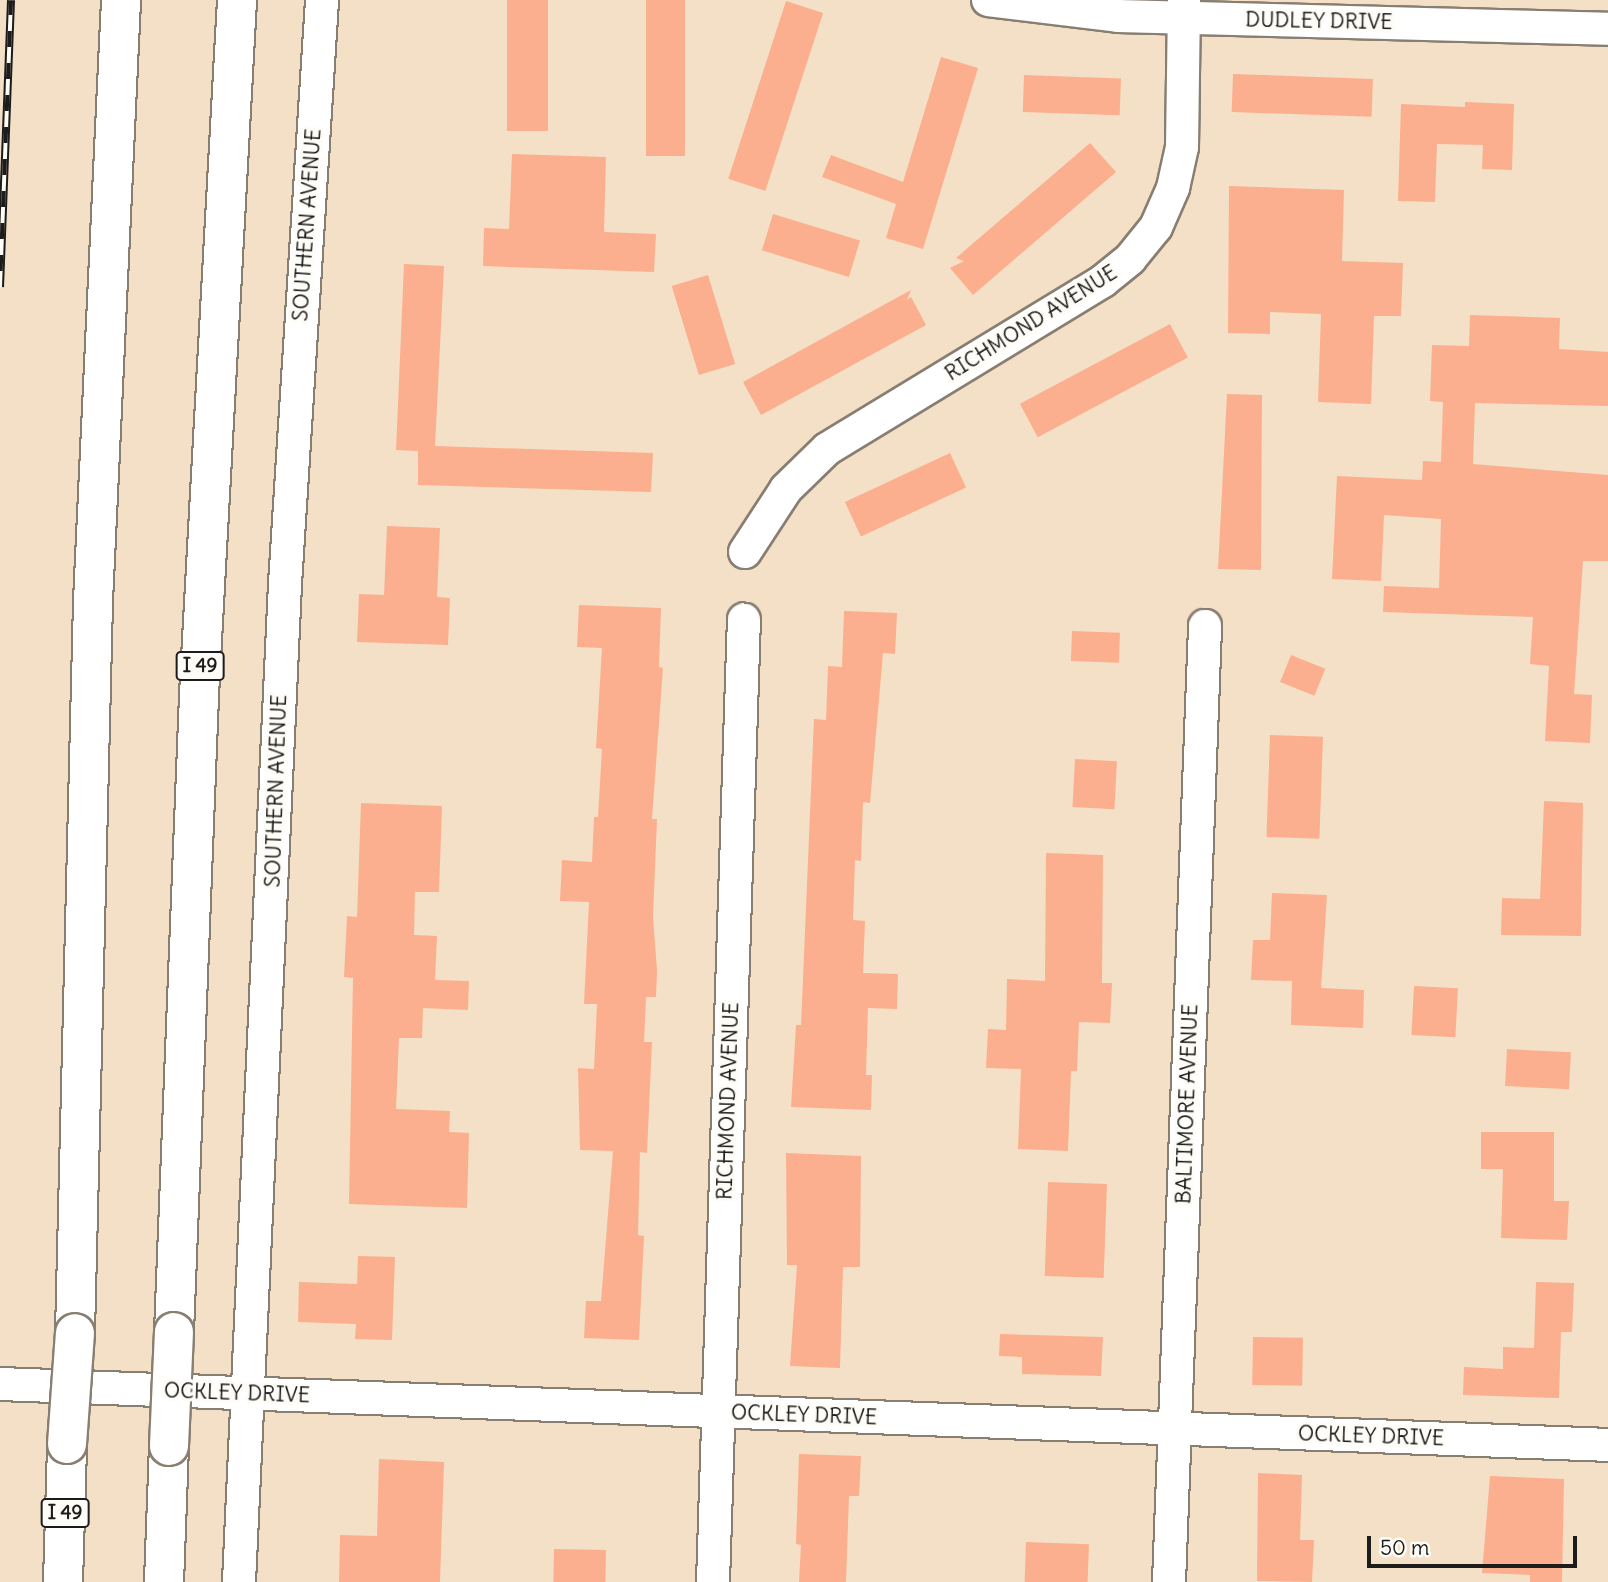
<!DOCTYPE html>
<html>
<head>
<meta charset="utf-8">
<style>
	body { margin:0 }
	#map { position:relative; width:1608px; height:1582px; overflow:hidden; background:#f4e0c6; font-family:Delius,sans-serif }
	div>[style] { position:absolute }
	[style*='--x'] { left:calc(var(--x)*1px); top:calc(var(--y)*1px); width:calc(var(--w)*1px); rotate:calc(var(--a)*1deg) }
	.building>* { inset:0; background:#fcaf8e; transform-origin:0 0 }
	.roads { filter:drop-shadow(2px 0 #887e71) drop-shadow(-2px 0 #887e71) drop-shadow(0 2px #887e71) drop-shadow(0 -2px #887e71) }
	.minor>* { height:32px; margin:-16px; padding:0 16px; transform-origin:16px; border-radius:16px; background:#fff }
	.highway>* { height:38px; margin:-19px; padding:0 19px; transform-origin:19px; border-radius:19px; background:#fff }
	.rail>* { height:8px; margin-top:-4px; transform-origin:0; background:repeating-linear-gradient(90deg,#fdfcf7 0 16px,#1c1c1c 0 32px); box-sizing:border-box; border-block:2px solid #1c1c1c }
	.bridges { filter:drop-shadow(2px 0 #887e71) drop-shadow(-2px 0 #887e71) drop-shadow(0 2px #887e71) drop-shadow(0 -2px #887e71) }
	.highway-bridge>* { height:38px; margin:-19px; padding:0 19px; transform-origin:19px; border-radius:19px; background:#fff }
	span { translate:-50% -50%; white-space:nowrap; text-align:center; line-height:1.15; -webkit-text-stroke:7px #fdfcf7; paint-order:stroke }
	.shield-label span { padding:2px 5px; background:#fdfcf7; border:2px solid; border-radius:5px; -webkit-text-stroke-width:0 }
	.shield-label { font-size:19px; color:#1c1c1c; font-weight:700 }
	.street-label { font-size:21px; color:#1c1c1c }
	.scale { position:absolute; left:1367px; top:1536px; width:210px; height:32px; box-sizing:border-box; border:4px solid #1c1c1c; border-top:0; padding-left:9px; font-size:21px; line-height:24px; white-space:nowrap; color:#1c1c1c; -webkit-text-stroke:5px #fdfcf7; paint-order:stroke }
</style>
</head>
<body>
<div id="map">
	<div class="building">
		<div style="left:507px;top:0;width:41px;height:131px"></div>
		<div style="left:646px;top:0;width:39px;height:156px"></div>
		<div style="left:786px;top:1px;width:39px;height:187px;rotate:18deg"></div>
		<div style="clip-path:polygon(941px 57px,978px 68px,923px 249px,886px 238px,896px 204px,822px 177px,831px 155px,903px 182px)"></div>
		<div style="left:1233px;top:74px;width:140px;height:38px;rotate:2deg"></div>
		<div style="left:1024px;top:75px;width:97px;height:37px;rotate:2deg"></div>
		<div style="clip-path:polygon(1465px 102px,1514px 104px,1512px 170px,1482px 169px,1483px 145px,1437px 144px,1435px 202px,1398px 201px,1401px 104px,1465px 107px)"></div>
		<div style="clip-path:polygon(1090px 143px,1116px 172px,973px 295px,950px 268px,964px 261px,956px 258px)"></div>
		<div style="clip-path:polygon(512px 154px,606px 157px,604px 232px,656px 234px,654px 272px,483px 266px,484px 228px,509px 229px)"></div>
		<div style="clip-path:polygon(1229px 186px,1344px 190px,1342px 261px,1403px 263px,1401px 316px,1374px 316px,1371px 404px,1318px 402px,1321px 314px,1270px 312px,1270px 334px,1228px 333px)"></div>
		<div style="left:773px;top:214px;width:91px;height:38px;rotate:17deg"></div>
		<div style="clip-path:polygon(404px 264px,444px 266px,435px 446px,653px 453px,651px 492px,418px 485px,418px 451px,396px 450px)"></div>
		<div style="left:708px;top:275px;width:93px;height:38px;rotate:73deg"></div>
		<div style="clip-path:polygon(911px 290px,907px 300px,911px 297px,926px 325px,761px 415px,743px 382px)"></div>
		<div style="clip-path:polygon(1470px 315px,1560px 318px,1559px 349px,1608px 352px,1608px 406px,1475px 403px,1473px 464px,1608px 475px,1608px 561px,1583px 561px,1574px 694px,1592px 695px,1590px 743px,1545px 741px,1549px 666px,1530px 664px,1533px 617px,1383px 612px,1384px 586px,1439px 588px,1441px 519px,1384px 515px,1381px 581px,1332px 579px,1337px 476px,1422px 480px,1423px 461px,1441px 462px,1443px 402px,1430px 401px,1432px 345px,1469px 346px)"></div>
		<div style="left:1170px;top:324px;width:38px;height:170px;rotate:62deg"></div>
		<div style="clip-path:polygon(1227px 394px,1262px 395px,1261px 570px,1218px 569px)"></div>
		<div style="left:950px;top:453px;width:38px;height:116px;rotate:65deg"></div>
		<div style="clip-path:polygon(387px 526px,440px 528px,437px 597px,450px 598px,448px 645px,357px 642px,359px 594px,384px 595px)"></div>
		<div style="clip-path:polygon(579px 605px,661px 608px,659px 667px,663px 668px,652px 819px,657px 819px,653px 917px,657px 970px,656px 997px,646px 997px,644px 1042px,652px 1042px,647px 1153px,640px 1152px,638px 1235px,644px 1236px,639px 1340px,584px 1338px,586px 1301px,601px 1301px,613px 1151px,580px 1150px,578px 1068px,594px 1069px,597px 1004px,584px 1004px,589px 902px,560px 901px,562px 860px,592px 862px,594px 817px,598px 817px,602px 749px,596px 748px,602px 648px,577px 647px)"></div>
		<div style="clip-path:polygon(844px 611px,897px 613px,895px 654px,883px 653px,870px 803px,863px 802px,861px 861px,855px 860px,853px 920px,865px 921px,863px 973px,898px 974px,897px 1009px,868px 1008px,866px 1075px,872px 1075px,871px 1110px,791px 1107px,796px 1025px,801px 1025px,814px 719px,826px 720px,828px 666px,842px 667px)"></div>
		<div style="left:1072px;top:631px;width:48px;height:30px;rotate:2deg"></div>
		<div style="left:1291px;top:655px;width:37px;height:29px;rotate:22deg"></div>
		<div style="left:1270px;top:735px;width:53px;height:102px;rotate:2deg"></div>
		<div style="left:1075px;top:759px;width:42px;height:48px;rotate:3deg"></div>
		<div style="clip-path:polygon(1544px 801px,1583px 803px,1581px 936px,1501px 935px,1502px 898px,1540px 899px)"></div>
		<div style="clip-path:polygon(361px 803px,442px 806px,439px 892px,415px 892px,414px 935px,437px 936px,435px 980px,469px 981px,468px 1010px,423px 1008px,422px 1038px,399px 1038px,396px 1109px,450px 1111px,449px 1132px,469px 1133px,467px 1208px,349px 1204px,353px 978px,344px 977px,347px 916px,357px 917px)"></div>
		<div style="clip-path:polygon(1046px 853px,1103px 855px,1102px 983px,1112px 983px,1110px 1023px,1079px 1022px,1077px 1071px,1071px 1071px,1068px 1151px,1018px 1149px,1021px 1069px,986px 1068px,988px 1029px,1006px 1030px,1007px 979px,1045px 981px)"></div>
		<div style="clip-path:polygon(1272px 893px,1327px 895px,1321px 988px,1364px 990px,1363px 1028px,1291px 1025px,1292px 981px,1251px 980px,1253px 940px,1270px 940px)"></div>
		<div style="left:1414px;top:986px;width:44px;height:49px;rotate:3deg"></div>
		<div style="left:1507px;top:1049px;width:64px;height:37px;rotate:3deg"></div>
		<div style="clip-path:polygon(1481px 1132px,1554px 1132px,1554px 1201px,1569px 1201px,1567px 1240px,1501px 1238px,1503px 1169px,1481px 1169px)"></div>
		<div style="clip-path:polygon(786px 1153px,861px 1156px,860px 1267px,843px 1267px,840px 1368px,790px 1366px,797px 1265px,787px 1265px)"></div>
		<div style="left:1048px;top:1182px;width:59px;height:94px;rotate:2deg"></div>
		<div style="clip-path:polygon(358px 1256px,395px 1257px,392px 1340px,355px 1339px,356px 1324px,298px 1322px,299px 1282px,357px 1284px)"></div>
		<div style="clip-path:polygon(1536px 1282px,1574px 1283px,1572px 1332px,1561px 1332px,1559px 1398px,1463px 1395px,1464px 1367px,1503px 1369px,1503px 1347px,1534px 1348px)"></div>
		<div style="clip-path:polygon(1000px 1334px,1103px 1337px,1101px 1376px,1022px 1374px,1022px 1357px,999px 1356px)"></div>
		<div style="left:1253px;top:1337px;width:50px;height:48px;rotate:1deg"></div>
		<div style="clip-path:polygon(799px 1454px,861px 1456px,859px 1496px,849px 1496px,846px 1582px,799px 1582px,801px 1545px,796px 1544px)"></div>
		<div style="clip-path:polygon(379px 1459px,444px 1462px,440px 1582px,339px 1582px,340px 1535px,377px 1536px)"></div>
		<div style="clip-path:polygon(1258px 1473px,1302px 1475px,1300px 1540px,1314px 1540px,1312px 1582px,1257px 1581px)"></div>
		<div style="clip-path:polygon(1490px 1476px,1564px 1479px,1562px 1582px,1530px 1582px,1530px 1575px,1482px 1573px)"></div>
		<div style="left:1026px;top:1542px;width:63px;height:40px;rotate:2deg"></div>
		<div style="left:554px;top:1549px;width:52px;height:33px;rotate:1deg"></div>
	</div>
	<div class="roads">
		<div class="minor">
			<div style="--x:988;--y:0;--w:131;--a:7"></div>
			<div style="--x:1118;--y:16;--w:490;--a:1.5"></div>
			<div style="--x:745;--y:552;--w:75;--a:-56.9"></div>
			<div style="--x:786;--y:489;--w:57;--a:-44.3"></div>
			<div style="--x:827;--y:449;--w:323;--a:-31.3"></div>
			<div style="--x:1103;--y:281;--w:35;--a:-39"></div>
			<div style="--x:1130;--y:259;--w:41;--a:-50.9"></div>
			<div style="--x:1156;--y:227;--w:43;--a:-66.4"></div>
			<div style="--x:1173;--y:188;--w:42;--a:-77.6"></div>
			<div style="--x:1182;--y:147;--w:147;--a:-89.2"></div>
			<div style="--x:0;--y:1384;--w:1609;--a:2.17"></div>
			<div style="--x:239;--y:1582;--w:999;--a:-87.36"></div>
			<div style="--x:285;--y:584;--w:585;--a:-86.37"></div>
			<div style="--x:713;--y:1582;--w:963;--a:-88.16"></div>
			<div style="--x:1169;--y:1582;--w:957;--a:-87.84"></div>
		</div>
		<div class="highway">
			<div style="--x:174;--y:1332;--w:637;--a:-87.75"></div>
			<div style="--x:199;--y:695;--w:696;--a:-86.87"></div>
			<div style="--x:75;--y:1333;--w:732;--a:-88.59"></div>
			<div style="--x:93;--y:601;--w:602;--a:-87.33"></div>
			<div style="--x:63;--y:1582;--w:138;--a:-88.3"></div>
			<div style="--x:164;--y:1582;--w:136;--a:-87.9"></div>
		</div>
	</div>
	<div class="rail">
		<div style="--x:0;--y:287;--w:287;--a:-87.8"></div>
	</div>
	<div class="bridges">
		<div class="highway-bridge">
			<div style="--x:67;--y:1444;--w:111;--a:-85.9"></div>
			<div style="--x:169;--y:1446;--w:114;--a:-87.5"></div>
		</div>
	</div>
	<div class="shield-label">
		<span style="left:200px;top:666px">I 49</span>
		<span style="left:65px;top:1513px">I 49</span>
	</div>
	<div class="street-label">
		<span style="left:1319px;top:21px;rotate:1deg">DUDLEY DRIVE</span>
		<span style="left:307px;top:225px;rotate:-86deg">SOUTHERN AVENUE</span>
		<span style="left:1031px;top:323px;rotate:-32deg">RICHMOND AVENUE</span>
		<span style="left:276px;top:791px;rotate:-88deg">SOUTHERN AVENUE</span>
		<span style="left:728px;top:1101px;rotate:-88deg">RICHMOND AVENUE</span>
		<span style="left:1187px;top:1104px;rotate:-88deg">BALTIMORE AVENUE</span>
		<span style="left:237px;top:1393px;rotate:2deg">OCKLEY DRIVE</span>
		<span style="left:804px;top:1415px;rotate:2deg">OCKLEY DRIVE</span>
		<span style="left:1371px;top:1436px;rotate:2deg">OCKLEY DRIVE</span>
	</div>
	<div class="scale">50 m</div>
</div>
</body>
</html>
